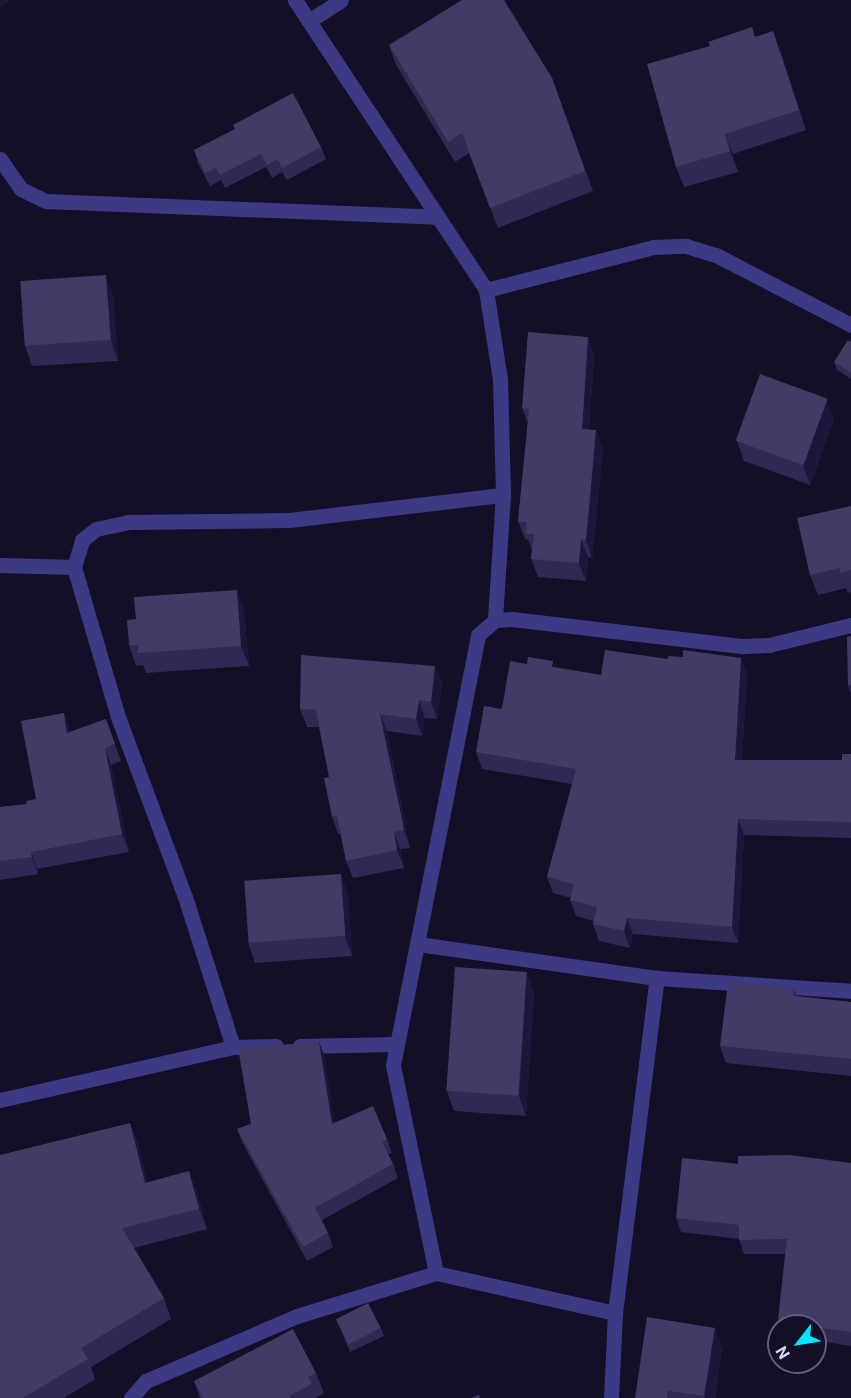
<!DOCTYPE html>
<html>
<head>
<meta charset="utf-8">
<style>
	body { margin:0 }
	#map { position:relative; width:851px; height:1398px; overflow:hidden; background:#130f26; font-family:Roboto,sans-serif }
	div>[style] { position:absolute }
	[style*='--x'] { left:calc(var(--x)*1px); top:calc(var(--y)*1px); width:calc(var(--w)*1px); rotate:calc(var(--a)*1deg) }
	.minor>* { height:15px; margin:-7.5px; padding:0 7.5px; transform-origin:7.5px; border-radius:7.5px; background:#3d3a85 }
	.wall>* { inset:0; background:#312854 }
	.shaded-wall>* { inset:0; background:#1d163a }
	.building>* { inset:0; background:#433a66; transform-origin:0 0 }
	span { translate:-50% -50%; white-space:nowrap; text-align:center; line-height:1.15; -webkit-text-stroke:4.5px #130f26; paint-order:stroke }
	.north { position:absolute; left:767px; top:1314px; width:60px; height:60px; box-sizing:border-box; background:#130f26; border:2px solid #625e7d; border-radius:50%; rotate:239deg; font-size:16px; font-weight:700; line-height:24px; text-align:center; color:#d9d4ff }
	.north::after { content:''; display:block; margin:auto; width:21px; height:27px; background:#00e5ff; clip-path:polygon(50% 0,100% 100%,50% 72%,0 100%) }
</style>
</head>
<body>
<div id="map">
	<div class="minor">
		<div style="--x:295;--y:0;--w:347;--a:56.6"></div>
		<div style="--x:486;--y:290;--w:90;--a:81.1"></div>
		<div style="--x:500;--y:379;--w:116;--a:88.5"></div>
		<div style="--x:503;--y:495;--w:125;--a:93.7"></div>
		<div style="--x:309;--y:21;--w:38;--a:-33"></div>
		<div style="--x:0;--y:159;--w:37;--a:55"></div>
		<div style="--x:21;--y:189;--w:28;--a:26"></div>
		<div style="--x:46;--y:201;--w:392;--a:2.3"></div>
		<div style="--x:486;--y:290;--w:172;--a:-14.4"></div>
		<div style="--x:653;--y:247;--w:33;--a:-2"></div>
		<div style="--x:686;--y:246;--w:31;--a:17"></div>
		<div style="--x:716;--y:255;--w:152;--a:27.4"></div>
		<div style="--x:0;--y:565;--w:74;--a:1.5"></div>
		<div style="--x:418;--y:944;--w:241;--a:8.1"></div>
		<div style="--x:657;--y:978;--w:194;--a:3.8"></div>
		<div style="--x:300;--y:1046;--w:96;--a:-1.2"></div>
		<div style="--x:233;--y:1047;--w:157;--a:-107.7"></div>
		<div style="--x:185;--y:897;--w:189;--a:-110.4"></div>
		<div style="--x:119;--y:720;--w:159;--a:-106.4"></div>
		<div style="--x:74;--y:567;--w:28;--a:-73"></div>
		<div style="--x:82;--y:540;--w:18;--a:-38"></div>
		<div style="--x:96;--y:529;--w:33;--a:-12"></div>
		<div style="--x:128;--y:522;--w:161;--a:-0.7"></div>
		<div style="--x:289;--y:520;--w:215;--a:-6.7"></div>
		<div style="--x:0;--y:1100;--w:239;--a:-12.8"></div>
		<div style="--x:233;--y:1047;--w:43;--a:-1.3"></div>
		<div style="--x:436;--y:1273;--w:212;--a:-101.7"></div>
		<div style="--x:393;--y:1065;--w:438;--a:-78.8"></div>
		<div style="--x:478;--y:635;--w:23;--a:-41"></div>
		<div style="--x:495;--y:620;--w:17;--a:-3"></div>
		<div style="--x:512;--y:619;--w:233;--a:6.7"></div>
		<div style="--x:743;--y:646;--w:26;--a:-2"></div>
		<div style="--x:769;--y:645;--w:84;--a:-13.7"></div>
		<div style="--x:131;--y:1398;--w:23;--a:-49"></div>
		<div style="--x:146;--y:1381;--w:164;--a:-23.3"></div>
		<div style="--x:297;--y:1316;--w:145;--a:-17.2"></div>
		<div style="--x:436;--y:1273;--w:183;--a:12.6"></div>
		<div style="--x:611;--y:1398;--w:85;--a:-87.3"></div>
		<div style="--x:615;--y:1313;--w:338;--a:-82.9"></div>
	</div>
	<div class="wall">
		<div style="clip-path:polygon(756px 36px,781px 51px,806px 130px,733px 154px,738px 172px,684px 187px,676px 167px)"></div>
		<div style="clip-path:polygon(389px 45px,552px 78px,593px 191px,498px 228px,469px 153px,455px 162px,396px 65px)"></div>
		<div style="clip-path:polygon(233px 125px,321px 147px,326px 159px,287px 180px,282px 172px,272px 178px,266px 167px,225px 188px,221px 180px,210px 186px,198px 163px,194px 150px,235px 130px)"></div>
		<div style="clip-path:polygon(113px 295px,118px 361px,32px 366px,25px 346px)"></div>
		<div style="clip-path:polygon(588px 337px,594px 355px,589px 430px,603px 448px,592px 558px,588px 557px,586px 581px,538px 577px,531px 559px,532px 550px,528px 540px,525px 539px,518px 521px,528px 423px,522px 408px)"></div>
		<div style="clip-path:polygon(851px 342px,851px 379px,837px 370px,834px 362px)"></div>
		<div style="clip-path:polygon(834px 419px,810px 485px,744px 461px,737px 441px)"></div>
		<div style="clip-path:polygon(851px 506px,851px 592px,848px 593px,846px 588px,818px 595px,810px 575px)"></div>
		<div style="clip-path:polygon(244px 610px,249px 666px,146px 673px,143px 665px,136px 666px,129px 645px)"></div>
		<div style="clip-path:polygon(851px 636px,851px 694px,848px 685px)"></div>
		<div style="clip-path:polygon(741px 658px,747px 674px,742px 760px,842px 760px,851px 754px,851px 838px,744px 835px,738px 943px,633px 934px,630px 948px,599px 941px,593px 924px,593px 921px,576px 916px,570px 900px,571px 898px,553px 893px,547px 877px,572px 784px,482px 769px,476px 752px,527px 664px,555px 667px,601px 675px,668px 659px)"></div>
		<div style="clip-path:polygon(435px 666px,442px 683px,437px 719px,425px 718px,422px 736px,387px 731px,410px 848px,400px 849px,404px 868px,353px 878px,346px 861px,341px 834px,338px 834px,332px 817px,329px 777px,319px 727px,307px 727px,300px 709px)"></div>
		<div style="clip-path:polygon(106px 719px,121px 761px,111px 765px,129px 852px,37px 869px,38px 874px,0 880px,0 807px,27px 804px,36px 799px,70px 730px,70px 732px)"></div>
		<div style="clip-path:polygon(348px 895px,352px 956px,255px 963px,248px 943px)"></div>
		<div style="clip-path:polygon(794px 989px,797px 996px,851px 1002px,851px 1076px,726px 1063px,720px 1046px)"></div>
		<div style="clip-path:polygon(534px 993px,526px 1116px,454px 1111px,447px 1091px)"></div>
		<div style="clip-path:polygon(319px 1042px,324px 1055px,334px 1122px,387px 1139px,392px 1153px,388px 1154px,393px 1164px,398px 1178px,322px 1220px,328px 1233px,333px 1247px,307px 1261px,242px 1142px,237px 1129px,251px 1124px)"></div>
		<div style="clip-path:polygon(130px 1123px,138px 1143px,147px 1182px,197px 1192px,207px 1229px,134px 1248px,164px 1298px,171px 1319px,91px 1367px,95px 1379px,64px 1398px,0 1398px)"></div>
		<div style="clip-path:polygon(851px 1163px,851px 1346px,815px 1340px,815px 1326px,780px 1326px,778px 1321px,785px 1254px,744px 1254px,739px 1239px,681px 1232px,676px 1218px,738px 1164px)"></div>
		<div style="clip-path:polygon(336px 1319px,381px 1328px,384px 1336px,350px 1352px)"></div>
		<div style="clip-path:polygon(722px 1348px,715px 1398px,635px 1398px)"></div>
		<div style="clip-path:polygon(316px 1373px,324px 1393px,317px 1397px,317px 1398px,200px 1398px,194px 1381px)"></div>
	</div>
	<div class="shaded-wall">
		<div style="clip-path:polygon(0 0,11px 0,0 8px)"></div>
		<div style="clip-path:polygon(773px 31px,781px 51px,806px 130px,799px 110px)"></div>
		<div style="clip-path:polygon(725px 134px,733px 154px,738px 172px,730px 151px)"></div>
		<div style="clip-path:polygon(106px 275px,113px 295px,118px 361px,111px 340px)"></div>
		<div style="clip-path:polygon(588px 337px,594px 355px,588px 447px,582px 429px)"></div>
		<div style="clip-path:polygon(827px 399px,834px 419px,810px 485px,803px 465px)"></div>
		<div style="clip-path:polygon(596px 430px,603px 448px,592px 558px,586px 540px)"></div>
		<div style="clip-path:polygon(581px 539px,588px 557px,586px 581px,579px 563px)"></div>
		<div style="clip-path:polygon(237px 590px,244px 610px,249px 666px,241px 646px)"></div>
		<div style="clip-path:polygon(741px 658px,747px 674px,741px 776px,735px 760px)"></div>
		<div style="clip-path:polygon(435px 666px,442px 683px,437px 719px,431px 702px)"></div>
		<div style="clip-path:polygon(419px 700px,425px 718px,422px 736px,416px 719px)"></div>
		<div style="clip-path:polygon(64px 713px,70px 730px,73px 751px,67px 733px)"></div>
		<div style="clip-path:polygon(380px 714px,387px 731px,410px 848px,404px 830px)"></div>
		<div style="clip-path:polygon(105px 748px,111px 765px,129px 852px,122px 834px)"></div>
		<div style="clip-path:polygon(738px 819px,744px 835px,738px 943px,732px 927px)"></div>
		<div style="clip-path:polygon(394px 832px,400px 849px,404px 868px,397px 850px)"></div>
		<div style="clip-path:polygon(31px 852px,37px 869px,38px 874px,32px 857px)"></div>
		<div style="clip-path:polygon(341px 874px,348px 895px,352px 956px,345px 936px)"></div>
		<div style="clip-path:polygon(627px 918px,633px 934px,630px 948px,624px 931px)"></div>
		<div style="clip-path:polygon(527px 972px,534px 993px,526px 1116px,519px 1096px)"></div>
		<div style="clip-path:polygon(319px 1042px,324px 1055px,337px 1137px,332px 1124px)"></div>
		<div style="clip-path:polygon(130px 1123px,138px 1143px,153px 1203px,145px 1183px)"></div>
		<div style="clip-path:polygon(189px 1171px,197px 1192px,207px 1229px,199px 1209px)"></div>
		<div style="clip-path:polygon(715px 1328px,722px 1348px,715px 1398px,705px 1398px,704px 1396px)"></div>
	</div>
	<div class="building">
		<div style="clip-path:polygon(462px 0,504px 0,552px 78px,585px 171px,490px 208px,462px 133px,448px 142px,389px 45px)"></div>
		<div style="clip-path:polygon(752px 27px,755px 37px,773px 31px,799px 110px,725px 134px,730px 151px,676px 167px,647px 64px,710px 46px,708px 42px)"></div>
		<div style="clip-path:polygon(293px 93px,321px 147px,282px 168px,278px 159px,267px 165px,261px 154px,220px 175px,216px 168px,205px 173px,194px 150px,235px 129px,233px 125px)"></div>
		<div style="left:106px;top:275px;width:65px;height:86px;rotate:86deg"></div>
		<div style="clip-path:polygon(528px 332px,588px 337px,582px 429px,596px 430px,586px 540px,581px 539px,579px 563px,531px 559px,534px 534px,526px 534px,527px 522px,518px 521px,529px 409px,522px 408px)"></div>
		<div style="clip-path:polygon(848px 340px,851px 342px,851px 373px,834px 362px)"></div>
		<div style="left:760px;top:374px;width:72px;height:71px;rotate:20deg"></div>
		<div style="clip-path:polygon(851px 506px,851px 570px,840px 573px,840px 568px,810px 575px,797px 518px)"></div>
		<div style="clip-path:polygon(237px 590px,241px 646px,138px 653px,138px 645px,129px 645px,127px 620px,136px 619px,134px 597px)"></div>
		<div style="clip-path:polygon(851px 636px,851px 685px,848px 685px,847px 637px)"></div>
		<div style="clip-path:polygon(605px 650px,668px 659px,668px 656px,683px 657px,683px 650px,741px 658px,735px 760px,842px 760px,842px 754px,851px 754px,851px 822px,738px 819px,732px 927px,627px 918px,624px 931px,593px 924px,597px 907px,570px 900px,574px 884px,547px 877px,576px 769px,476px 752px,484px 706px,502px 709px,510px 661px,527px 664px,528px 657px,553px 661px,552px 667px,601px 675px)"></div>
		<div style="clip-path:polygon(301px 655px,435px 666px,431px 702px,419px 700px,416px 719px,380px 714px,404px 830px,394px 832px,397px 850px,346px 861px,337px 815px,332px 817px,324px 778px,329px 777px,316px 710px,300px 709px)"></div>
		<div style="clip-path:polygon(64px 713px,67px 733px,106px 719px,115px 744px,105px 748px,122px 834px,31px 852px,32px 857px,0 861px,0 807px,27px 804px,26px 801px,36px 799px,21px 721px)"></div>
		<div style="left:341px;top:874px;width:62px;height:97px;rotate:86deg"></div>
		<div style="left:455px;top:967px;width:72px;height:124px;rotate:4deg"></div>
		<div style="clip-path:polygon(728px 982px,794px 989px,793px 996px,851px 1002px,851px 1059px,720px 1046px)"></div>
		<div style="clip-path:polygon(319px 1042px,332px 1124px,373px 1106px,387px 1139px,382px 1142px,393px 1164px,315px 1208px,328px 1233px,303px 1247px,237px 1129px,251px 1124px,238px 1048px)"></div>
		<div style="clip-path:polygon(130px 1123px,145px 1183px,189px 1171px,199px 1209px,122px 1228px,164px 1298px,81px 1348px,88px 1359px,23px 1398px,0 1398px,0 1155px)"></div>
		<div style="clip-path:polygon(790px 1155px,851px 1163px,851px 1332px,815px 1327px,815px 1326px,809px 1326px,778px 1321px,787px 1239px,739px 1240px,739px 1225px,676px 1218px,682px 1158px,738px 1164px,738px 1156px)"></div>
		<div style="left:368px;top:1303px;width:28px;height:36px;rotate:63deg"></div>
		<div style="clip-path:polygon(647px 1317px,715px 1328px,704px 1396px,668px 1391px,667px 1398px,635px 1398px)"></div>
		<div style="clip-path:polygon(293px 1329px,316px 1373px,308px 1377px,312px 1384px,289px 1396px,291px 1398px,203px 1398px,194px 1381px)"></div>
		<div style="clip-path:polygon(479px 1395px,480px 1398px,471px 1398px)"></div>
	</div>
	<div class="north">N</div>
</div>
</body>
</html>
